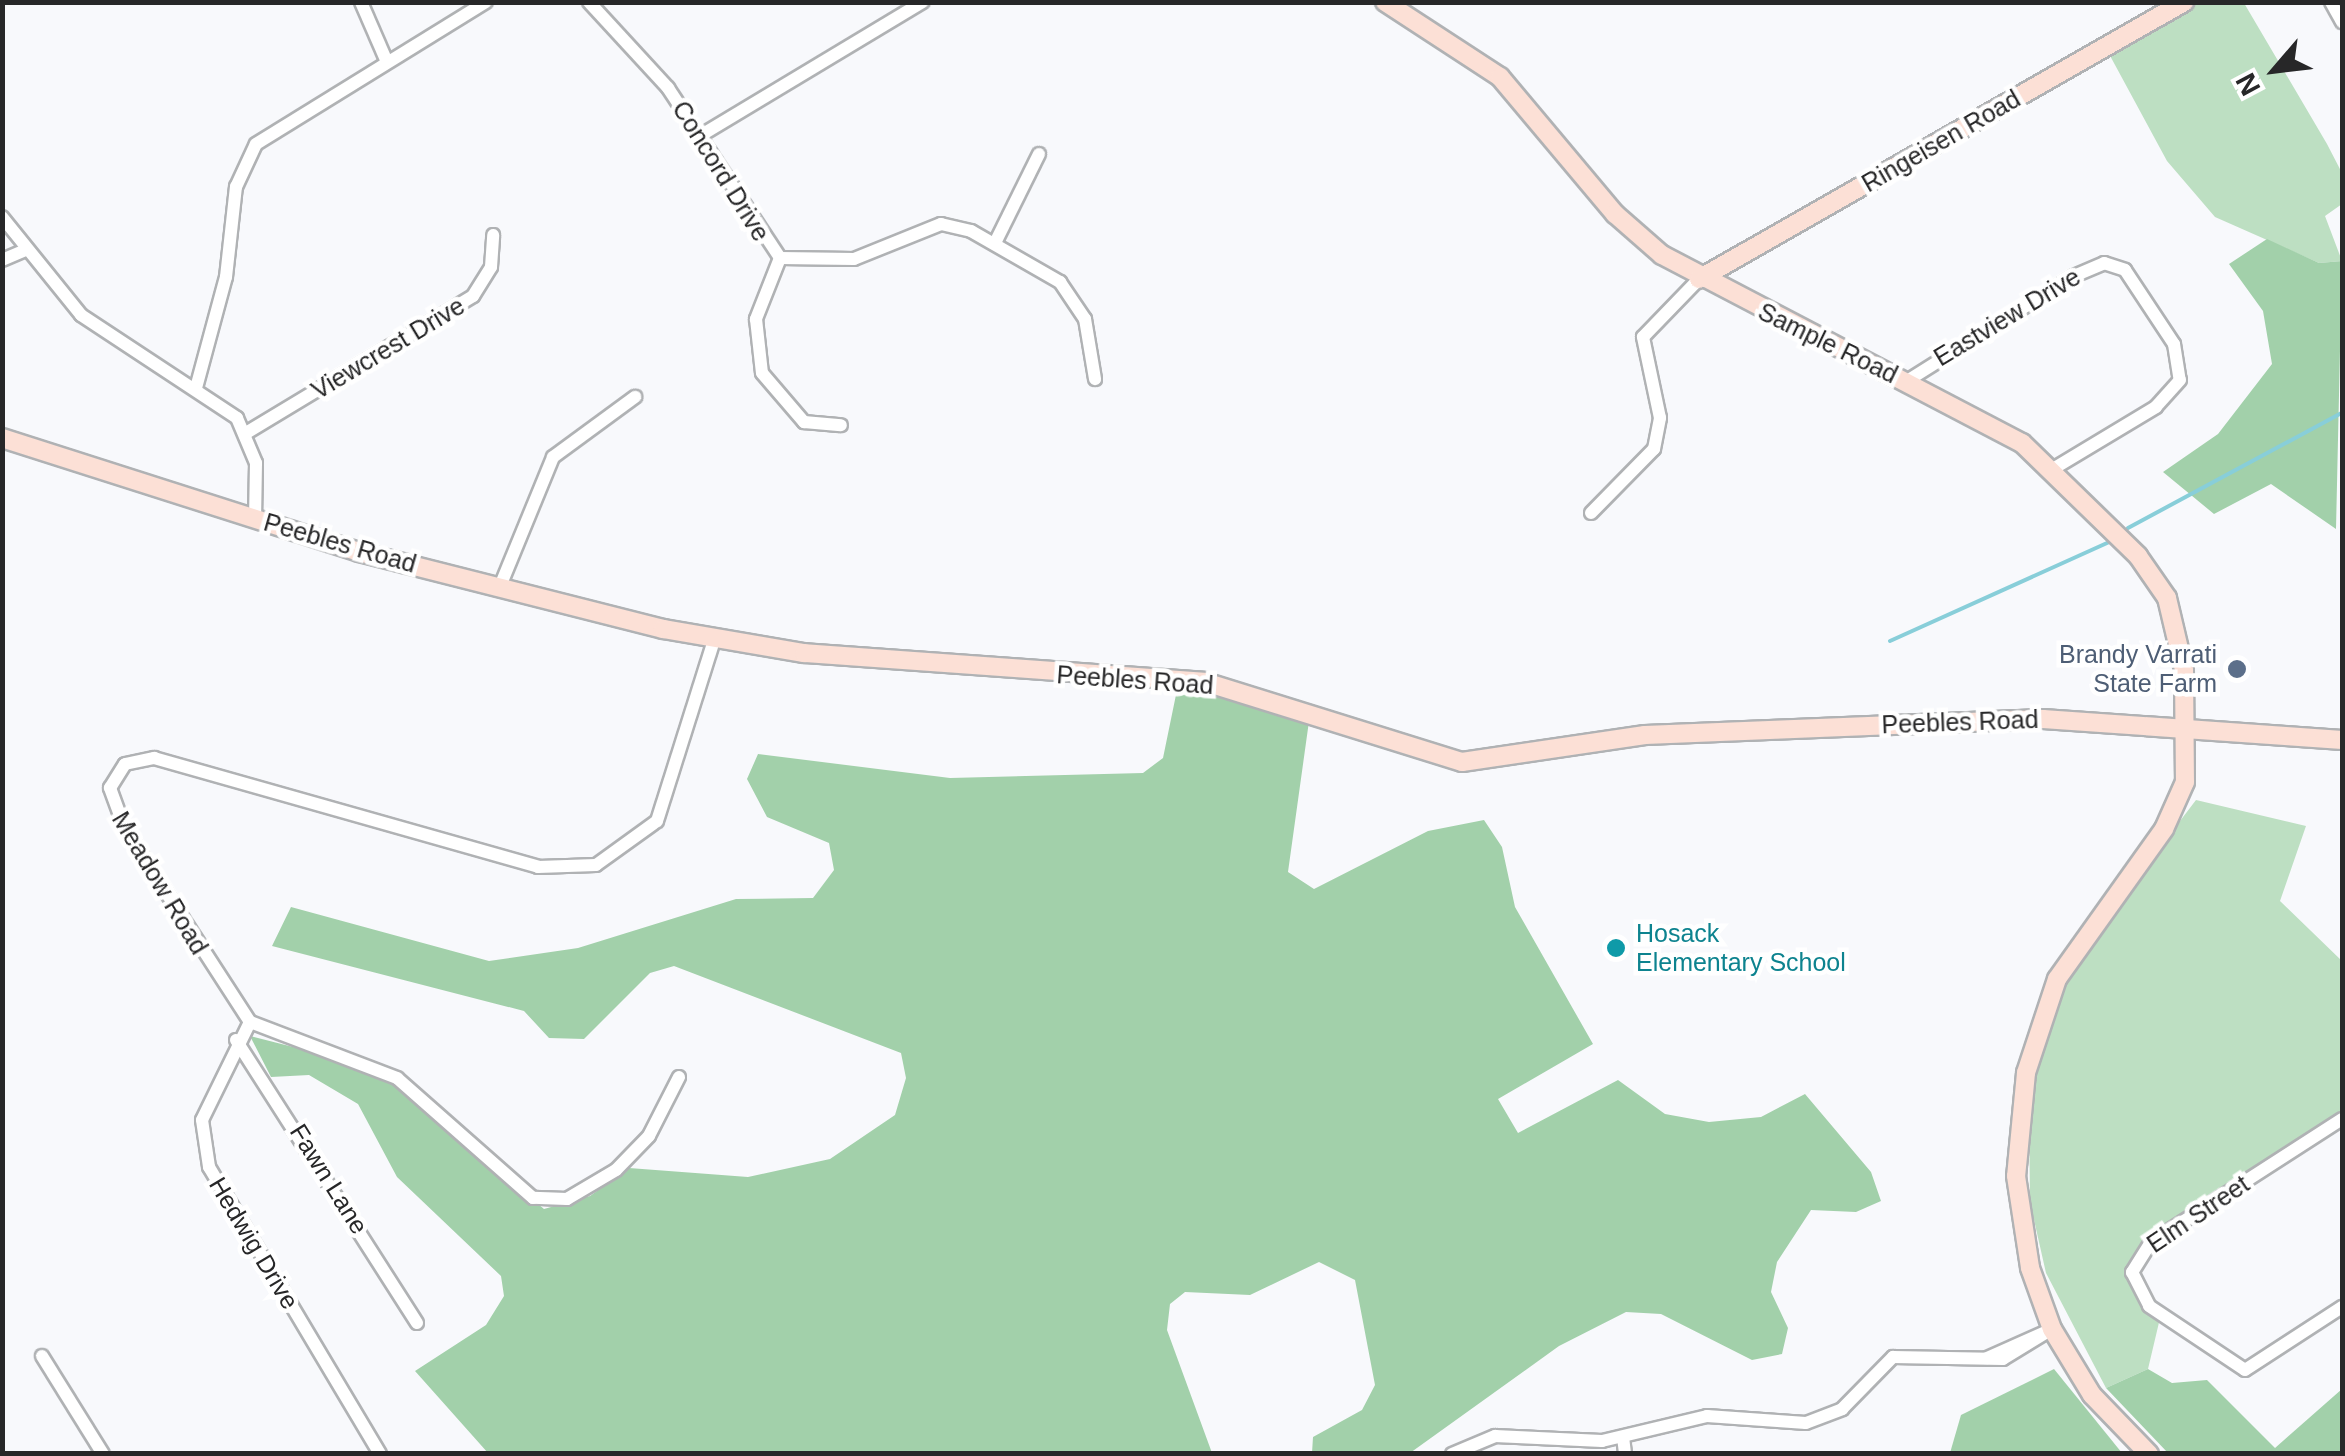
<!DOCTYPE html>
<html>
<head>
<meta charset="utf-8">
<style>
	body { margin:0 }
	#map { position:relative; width:2345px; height:1456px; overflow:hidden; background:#f8f9fc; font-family:Arial,sans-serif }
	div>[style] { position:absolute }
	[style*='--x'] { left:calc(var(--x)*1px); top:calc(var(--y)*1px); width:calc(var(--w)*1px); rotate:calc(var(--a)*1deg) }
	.green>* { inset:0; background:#bddfc2 }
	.forest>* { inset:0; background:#a2d0aa }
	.stream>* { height:4px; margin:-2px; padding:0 2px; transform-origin:2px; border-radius:2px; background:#88ced9 }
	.roads { filter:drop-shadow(2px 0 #b0b2b4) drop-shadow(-2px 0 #b0b2b4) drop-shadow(0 2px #b0b2b4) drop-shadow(0 -2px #b0b2b4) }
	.street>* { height:12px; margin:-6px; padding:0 6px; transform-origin:6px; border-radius:6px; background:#fff }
	.secondary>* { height:18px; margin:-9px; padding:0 9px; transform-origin:9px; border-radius:9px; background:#fce0d6 }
	.dots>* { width:28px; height:28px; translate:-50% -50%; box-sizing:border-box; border:5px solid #fff; border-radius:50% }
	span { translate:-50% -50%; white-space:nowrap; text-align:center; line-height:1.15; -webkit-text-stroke:9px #fff; paint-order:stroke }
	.street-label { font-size:25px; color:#272728 }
	.service-label { font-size:25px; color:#4e5e75 }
	.right { translate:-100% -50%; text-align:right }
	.culture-label { font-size:25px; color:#0d838f }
	.left { translate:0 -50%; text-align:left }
	.frame { position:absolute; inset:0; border:5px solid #272728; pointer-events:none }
	.north { position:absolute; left:2225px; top:20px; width:100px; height:100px; -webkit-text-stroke:8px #fff; paint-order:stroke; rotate:242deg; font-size:28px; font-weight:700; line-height:40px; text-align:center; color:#272728 }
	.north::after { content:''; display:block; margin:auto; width:35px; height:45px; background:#272728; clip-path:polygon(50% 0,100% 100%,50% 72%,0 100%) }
</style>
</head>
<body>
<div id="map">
	<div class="green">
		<div style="clip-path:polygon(2195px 3px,2244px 3px,2327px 144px,2342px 173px,2342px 204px,2325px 216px,2342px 261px,2319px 263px,2215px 217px,2167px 161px,2108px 52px)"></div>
		<div style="clip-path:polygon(2196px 800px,2306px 826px,2280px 901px,2342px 961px,2342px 1119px,2151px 1242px,2133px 1265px,2161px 1314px,2148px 1369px,2106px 1388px,2046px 1273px,2030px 1202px,2029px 1111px,2047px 1028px,2077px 956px)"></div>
	</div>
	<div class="forest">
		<div style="clip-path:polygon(2267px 239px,2319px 263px,2342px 261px,2336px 529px,2271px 484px,2214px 514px,2163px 472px,2218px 434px,2272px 364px,2263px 311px,2229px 264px)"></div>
		<div style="clip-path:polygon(1178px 685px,1310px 714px,1288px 872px,1314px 889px,1428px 831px,1484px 820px,1502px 847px,1515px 907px,1593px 1044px,1498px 1099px,1518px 1133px,1618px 1080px,1665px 1114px,1709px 1122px,1761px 1117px,1805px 1094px,1871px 1172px,1881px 1201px,1856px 1212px,1811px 1210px,1777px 1262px,1771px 1292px,1788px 1328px,1782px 1354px,1752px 1360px,1661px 1314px,1626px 1312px,1559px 1346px,1410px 1453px,1312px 1453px,1313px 1437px,1362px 1410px,1375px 1385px,1355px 1280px,1319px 1262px,1250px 1295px,1185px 1292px,1170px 1304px,1167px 1330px,1212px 1453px,488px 1453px,415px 1371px,486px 1325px,504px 1296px,501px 1276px,397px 1177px,358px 1104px,309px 1075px,271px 1077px,250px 1036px,344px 1060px,397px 1085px,544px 1209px,590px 1196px,629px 1168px,748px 1177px,830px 1159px,895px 1115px,906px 1078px,901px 1053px,674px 966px,650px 973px,584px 1039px,549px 1038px,524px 1011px,272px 946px,291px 907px,489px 961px,578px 948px,736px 899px,813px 898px,834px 870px,829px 843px,767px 817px,747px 779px,758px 754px,950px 778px,1143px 773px,1163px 758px)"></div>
		<div style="clip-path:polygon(2054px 1369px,2122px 1453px,1950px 1453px,1961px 1415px)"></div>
		<div style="clip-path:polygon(2148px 1369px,2172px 1383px,2207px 1380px,2275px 1448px,2342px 1389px,2342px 1453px,2168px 1453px,2106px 1388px)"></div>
	</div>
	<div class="stream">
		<div style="--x:2128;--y:528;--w:243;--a:-28.3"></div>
		<div style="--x:1890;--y:641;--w:243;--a:-24.3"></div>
	</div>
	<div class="roads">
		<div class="street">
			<div style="--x:361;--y:2;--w:65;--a:66.6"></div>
			<div style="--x:589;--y:2;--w:117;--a:47.4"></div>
			<div style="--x:668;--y:88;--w:204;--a:56.6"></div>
			<div style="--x:780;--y:258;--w:74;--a:0.8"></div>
			<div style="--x:854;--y:259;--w:94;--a:-21.9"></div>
			<div style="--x:941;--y:224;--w:31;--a:13"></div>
			<div style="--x:971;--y:231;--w:103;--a:29.8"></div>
			<div style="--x:1060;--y:282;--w:45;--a:56"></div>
			<div style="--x:1085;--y:319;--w:61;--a:80.5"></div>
			<div style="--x:2331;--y:2;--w:23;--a:61"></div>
			<div style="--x:698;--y:137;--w:262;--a:-31"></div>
			<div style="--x:2;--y:217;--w:126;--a:51.1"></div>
			<div style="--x:81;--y:315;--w:187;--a:33.4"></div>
			<div style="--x:237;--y:418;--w:49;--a:67.1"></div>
			<div style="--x:256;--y:463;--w:56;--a:91"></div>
			<div style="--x:996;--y:241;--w:97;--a:-63.7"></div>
			<div style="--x:780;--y:258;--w:66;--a:111.5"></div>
			<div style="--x:756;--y:319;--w:54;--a:83.7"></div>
			<div style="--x:762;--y:373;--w:65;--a:49.4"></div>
			<div style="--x:804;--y:422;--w:37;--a:5"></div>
			<div style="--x:2;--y:260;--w:23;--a:-23"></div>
			<div style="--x:1907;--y:381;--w:197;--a:-32.2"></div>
			<div style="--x:2074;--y:276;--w:33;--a:-23"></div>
			<div style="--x:2104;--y:263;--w:22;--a:18"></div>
			<div style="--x:2125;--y:270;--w:89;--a:56.5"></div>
			<div style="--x:2174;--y:344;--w:36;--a:81"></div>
			<div style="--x:2180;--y:380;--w:36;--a:132"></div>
			<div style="--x:2156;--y:407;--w:122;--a:149"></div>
			<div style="--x:196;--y:388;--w:115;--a:-74.9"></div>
			<div style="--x:226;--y:277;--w:91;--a:-83.7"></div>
			<div style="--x:236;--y:187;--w:47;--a:-65.1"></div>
			<div style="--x:256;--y:144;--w:270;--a:-31.7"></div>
			<div style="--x:246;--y:433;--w:265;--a:-31.1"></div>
			<div style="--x:473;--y:296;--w:34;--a:-58"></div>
			<div style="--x:491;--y:267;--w:32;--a:-86"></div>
			<div style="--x:1591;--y:513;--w:90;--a:-45.5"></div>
			<div style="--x:1654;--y:449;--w:32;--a:-79"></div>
			<div style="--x:1660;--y:418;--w:83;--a:-101.9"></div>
			<div style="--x:1643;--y:337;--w:81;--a:-46"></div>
			<div style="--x:501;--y:584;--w:137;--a:-67.7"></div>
			<div style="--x:553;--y:457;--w:102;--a:-36.2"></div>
			<div style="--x:250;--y:1022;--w:109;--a:116.1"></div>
			<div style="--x:202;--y:1120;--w:48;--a:81.5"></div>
			<div style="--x:209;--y:1167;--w:334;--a:59.2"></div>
			<div style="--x:236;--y:1040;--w:336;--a:57.4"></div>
			<div style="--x:679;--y:1077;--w:66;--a:117"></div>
			<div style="--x:649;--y:1136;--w:47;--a:134.1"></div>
			<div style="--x:616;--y:1170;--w:57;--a:149.4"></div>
			<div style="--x:567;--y:1199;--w:34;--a:-178"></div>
			<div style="--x:533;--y:1198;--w:181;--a:-138.6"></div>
			<div style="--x:397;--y:1078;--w:157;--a:-159.1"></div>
			<div style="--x:250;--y:1022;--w:230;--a:-122.9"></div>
			<div style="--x:125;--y:829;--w:44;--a:-110.1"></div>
			<div style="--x:110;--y:788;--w:28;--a:-58"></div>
			<div style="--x:125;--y:764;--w:30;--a:-12"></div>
			<div style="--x:154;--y:758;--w:399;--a:15.8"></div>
			<div style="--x:538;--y:867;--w:58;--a:-2"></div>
			<div style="--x:596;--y:865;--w:75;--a:-35.8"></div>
			<div style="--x:657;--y:821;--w:190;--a:-72.5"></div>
			<div style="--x:2342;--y:1119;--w:227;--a:147.2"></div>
			<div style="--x:2151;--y:1242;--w:36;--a:122"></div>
			<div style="--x:2132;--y:1272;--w:38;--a:63"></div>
			<div style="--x:2149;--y:1306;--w:115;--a:33.7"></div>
			<div style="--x:2245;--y:1370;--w:116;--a:-33"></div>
			<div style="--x:42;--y:1356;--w:115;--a:58.1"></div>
			<div style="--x:1987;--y:1358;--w:71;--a:-24"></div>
			<div style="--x:1623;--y:1437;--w:17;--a:83"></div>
			<div style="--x:1452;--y:1454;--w:47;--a:-22.7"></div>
			<div style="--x:1495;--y:1436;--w:107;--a:2.7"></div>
			<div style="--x:1602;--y:1441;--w:108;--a:-13.4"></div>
			<div style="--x:1707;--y:1416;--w:99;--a:4"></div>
			<div style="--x:1806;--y:1423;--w:39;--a:-21"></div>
			<div style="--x:1842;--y:1409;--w:73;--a:-45.6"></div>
			<div style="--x:1893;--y:1357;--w:110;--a:1"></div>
			<div style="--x:2003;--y:1359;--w:57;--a:-31.5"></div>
		</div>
		<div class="secondary">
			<div style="--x:1385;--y:2;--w:137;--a:33.1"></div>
			<div style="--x:1500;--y:77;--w:179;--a:50"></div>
			<div style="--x:1615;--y:214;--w:62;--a:41.1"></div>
			<div style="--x:1662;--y:255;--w:406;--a:27.6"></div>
			<div style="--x:2022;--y:443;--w:162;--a:44.2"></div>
			<div style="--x:2138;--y:556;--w:51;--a:55.4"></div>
			<div style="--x:2167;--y:598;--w:74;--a:76.7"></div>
			<div style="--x:2184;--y:670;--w:112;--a:89.5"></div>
			<div style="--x:2185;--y:782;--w:51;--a:114.1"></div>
			<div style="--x:2164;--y:829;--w:184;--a:125.5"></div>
			<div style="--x:2057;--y:979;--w:99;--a:108.3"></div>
			<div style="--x:2026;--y:1073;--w:103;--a:95.5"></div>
			<div style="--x:2016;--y:1176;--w:93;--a:81.3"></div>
			<div style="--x:2030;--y:1268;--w:65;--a:70.2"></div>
			<div style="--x:2052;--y:1329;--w:77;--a:58.8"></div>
			<div style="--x:2092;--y:1395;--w:82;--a:46"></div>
			<div style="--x:1699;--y:279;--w:559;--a:-29.73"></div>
			<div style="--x:2;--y:438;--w:375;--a:17.7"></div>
			<div style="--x:359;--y:552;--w:314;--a:14.2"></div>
			<div style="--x:663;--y:629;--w:143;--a:9.7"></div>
			<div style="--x:804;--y:653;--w:402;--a:4.1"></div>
			<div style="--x:1205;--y:682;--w:269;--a:17.3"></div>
			<div style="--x:1462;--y:762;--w:185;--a:-8.4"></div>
			<div style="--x:1645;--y:735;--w:398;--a:-2.3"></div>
			<div style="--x:2043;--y:719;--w:300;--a:4"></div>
		</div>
	</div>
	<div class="dots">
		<div style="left:2237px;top:669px;background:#5c6f8a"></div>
		<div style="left:1616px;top:948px;background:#0f9aa8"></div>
	</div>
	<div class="street-label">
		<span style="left:1941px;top:141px;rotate:-30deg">Ringeisen Road</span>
		<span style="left:721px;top:171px;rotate:58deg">Concord Drive</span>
		<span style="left:2007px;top:317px;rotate:-31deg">Eastview Drive</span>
		<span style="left:1828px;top:343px;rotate:26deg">Sample Road</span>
		<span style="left:388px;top:348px;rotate:-31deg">Viewcrest Drive</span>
		<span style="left:340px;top:543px;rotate:16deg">Peebles Road</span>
		<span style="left:1135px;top:680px;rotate:4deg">Peebles Road</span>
		<span style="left:1960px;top:722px;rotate:-2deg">Peebles Road</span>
		<span style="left:160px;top:883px;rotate:59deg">Meadow Road</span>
		<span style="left:329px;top:1179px;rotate:58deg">Fawn Lane</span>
		<span style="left:2198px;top:1214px;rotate:-34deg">Elm Street</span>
		<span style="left:254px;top:1243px;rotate:59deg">Hedwig Drive</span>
	</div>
	<div class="service-label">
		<span class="right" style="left:2217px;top:669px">Brandy Varrati<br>State Farm</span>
	</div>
	<div class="culture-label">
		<span class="left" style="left:1636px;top:948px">Hosack<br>Elementary School</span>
	</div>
	<div class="frame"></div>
	<div class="north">N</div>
</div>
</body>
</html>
